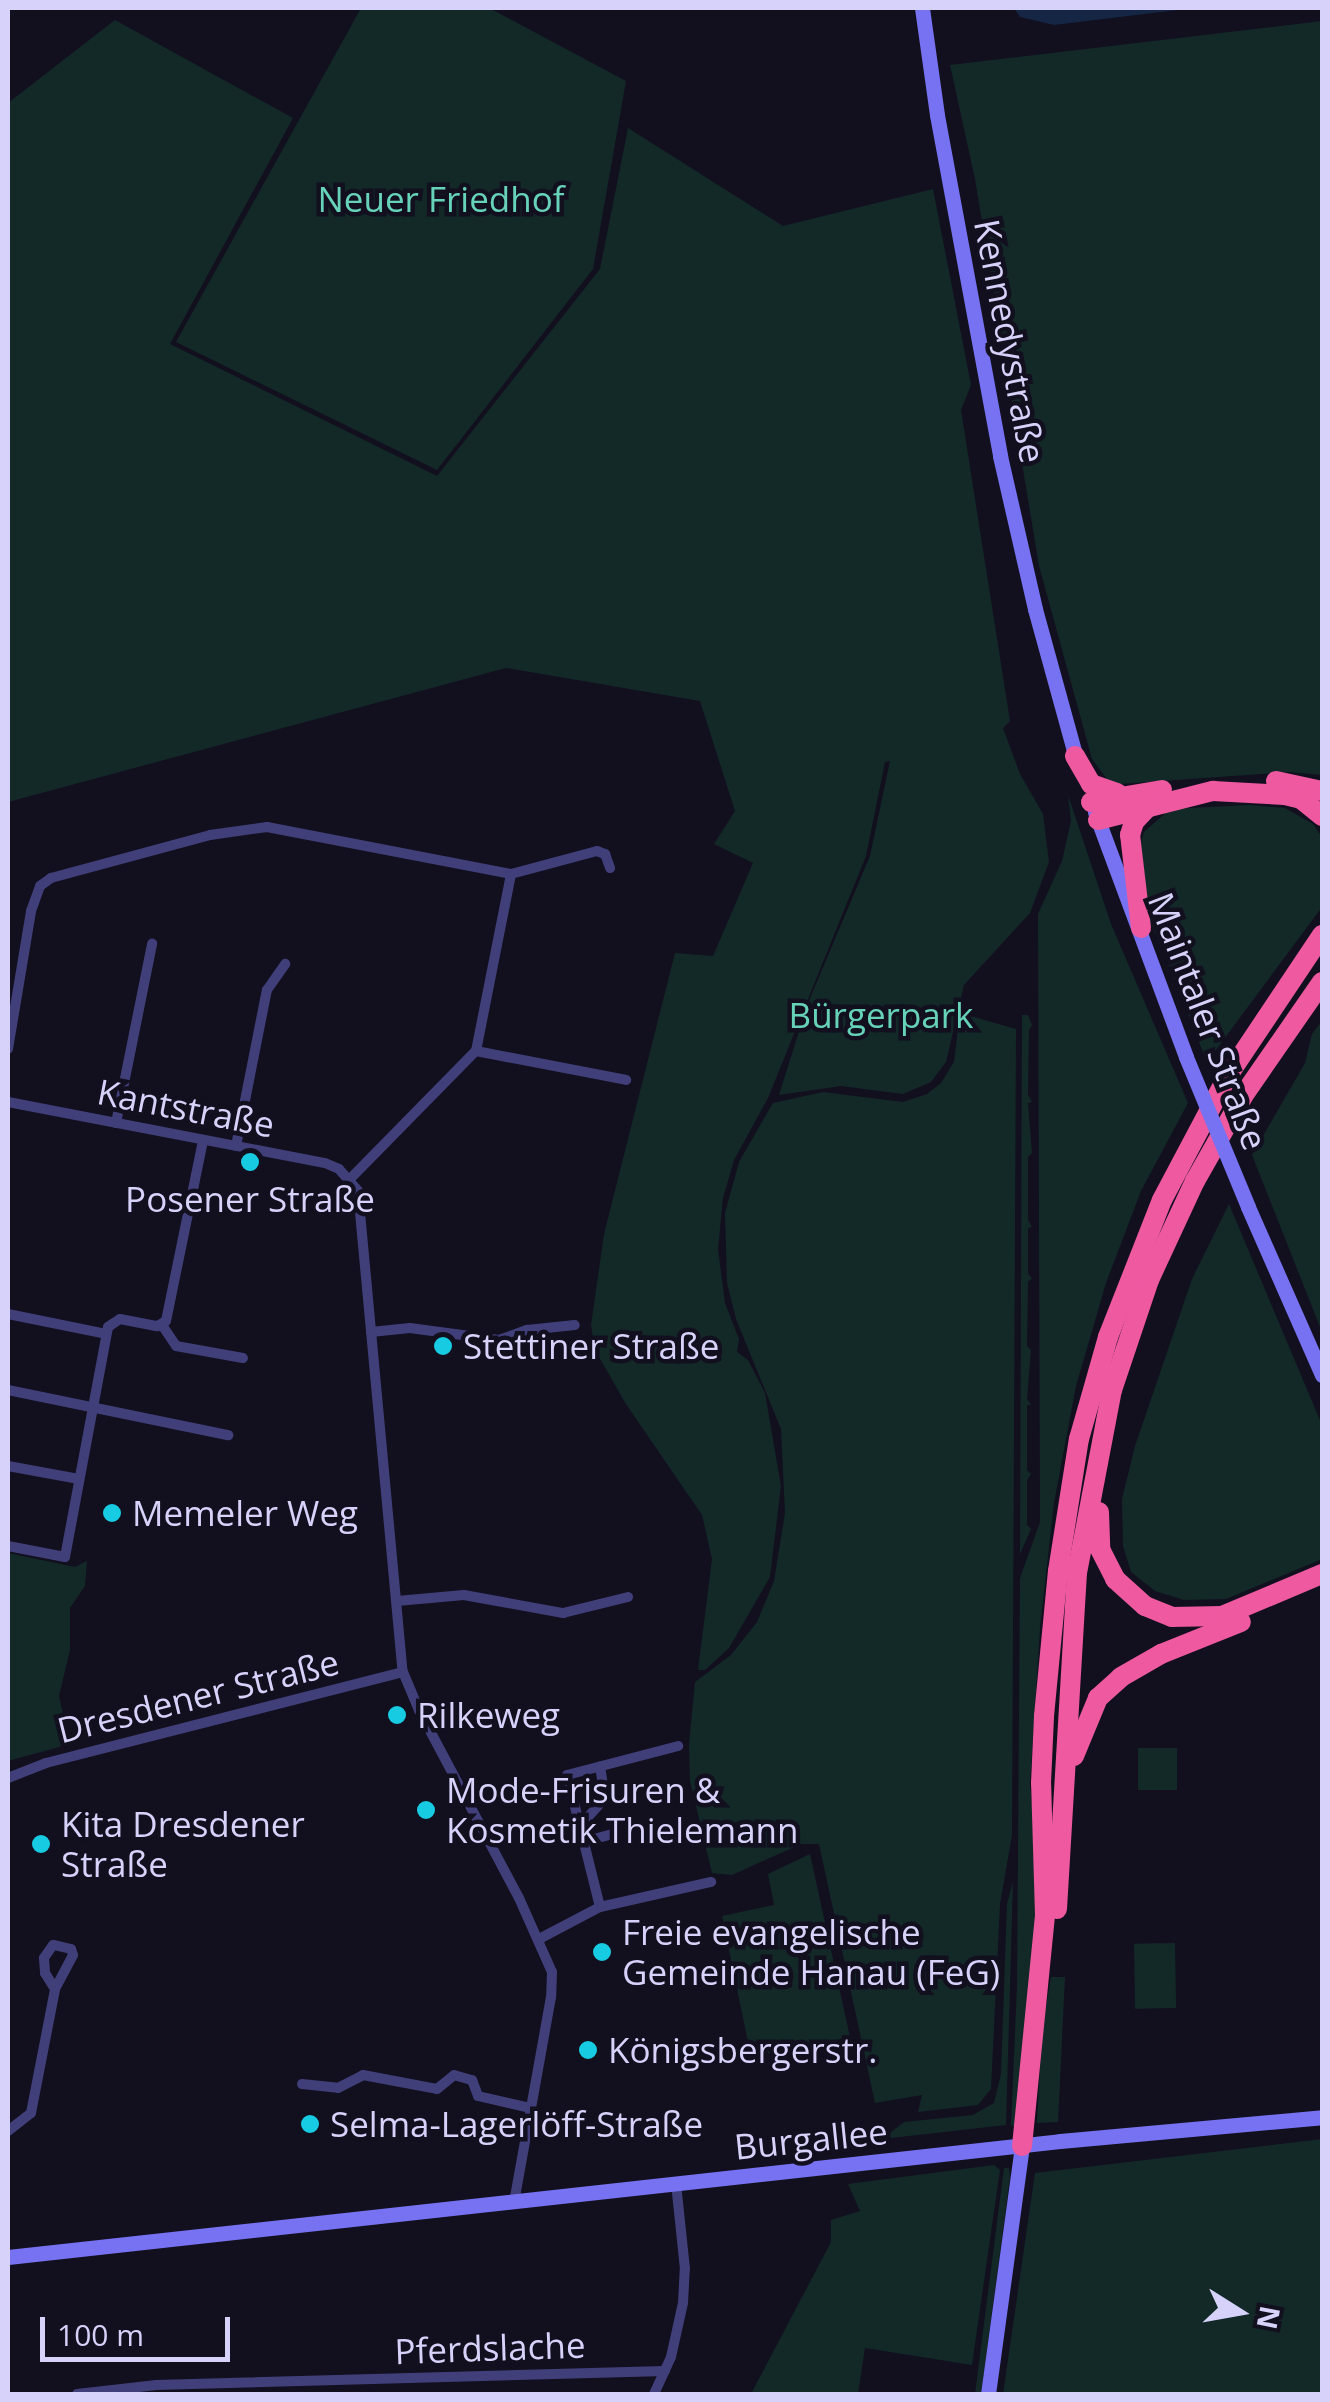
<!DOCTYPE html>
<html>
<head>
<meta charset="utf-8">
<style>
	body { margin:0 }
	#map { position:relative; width:1330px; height:2402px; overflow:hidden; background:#120f1f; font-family:"Open Sans",sans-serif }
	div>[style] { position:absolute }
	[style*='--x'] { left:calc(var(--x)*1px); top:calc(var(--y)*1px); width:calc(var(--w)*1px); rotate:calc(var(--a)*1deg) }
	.green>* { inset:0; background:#132928; transform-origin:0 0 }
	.water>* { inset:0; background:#142644 }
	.street>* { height:10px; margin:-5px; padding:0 5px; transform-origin:5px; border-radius:5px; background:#413f7a }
	.secondary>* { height:15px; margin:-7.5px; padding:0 7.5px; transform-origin:7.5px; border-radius:7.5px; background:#7672f1 }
	.highway>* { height:20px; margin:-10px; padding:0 10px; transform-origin:10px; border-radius:10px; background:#ee59a0 }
	.secondary-bridge>* { height:15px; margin:-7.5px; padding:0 7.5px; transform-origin:7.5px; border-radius:7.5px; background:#7672f1 }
	.dots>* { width:28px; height:28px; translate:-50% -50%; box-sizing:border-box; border:5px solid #120f1f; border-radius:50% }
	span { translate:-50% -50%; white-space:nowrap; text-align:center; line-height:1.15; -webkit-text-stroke:9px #120f1f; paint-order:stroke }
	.park-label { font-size:35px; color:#66d3b8 }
	.street-label { font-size:35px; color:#d7d2fa }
	.poi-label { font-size:35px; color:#d7d2fa }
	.left { translate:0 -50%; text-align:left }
	.frame { position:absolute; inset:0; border:10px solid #d7d2fa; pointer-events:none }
	.north { position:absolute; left:1190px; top:2262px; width:100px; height:100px; -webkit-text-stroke:8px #120f1f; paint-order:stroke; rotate:101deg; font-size:28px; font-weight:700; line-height:40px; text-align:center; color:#d7d2fa }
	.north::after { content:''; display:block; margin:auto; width:35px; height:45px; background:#d7d2fa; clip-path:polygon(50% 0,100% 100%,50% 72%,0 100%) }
	.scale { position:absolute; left:40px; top:2317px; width:190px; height:45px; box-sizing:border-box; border:5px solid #d7d2fa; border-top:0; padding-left:12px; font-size:30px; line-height:35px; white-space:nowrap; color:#d7d2fa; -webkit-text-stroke:8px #120f1f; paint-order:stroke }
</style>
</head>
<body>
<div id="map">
	<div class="green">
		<div style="clip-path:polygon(361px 8px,489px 8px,626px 81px,593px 269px,437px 470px,176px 342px)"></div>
		<div style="clip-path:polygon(115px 20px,293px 118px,170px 344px,437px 476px,600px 269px,628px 128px,783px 226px,933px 189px,971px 385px,961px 410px,1010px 721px,1003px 728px,1020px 774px,1043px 814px,1049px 862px,1030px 913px,964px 985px,946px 1062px,931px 1082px,903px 1094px,841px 1086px,779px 1095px,808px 1003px,870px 856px,890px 761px,885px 762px,866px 856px,768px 1098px,734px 1160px,723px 1198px,718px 1249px,725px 1303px,739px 1339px,737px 1352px,748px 1360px,765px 1393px,781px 1486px,770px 1577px,729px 1648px,705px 1670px,698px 1670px,712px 1559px,702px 1515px,626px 1404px,595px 1350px,591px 1325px,604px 1234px,675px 953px,713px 956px,753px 863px,714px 844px,735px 811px,700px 701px,506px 668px,8px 802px,8px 103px)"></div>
		<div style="clip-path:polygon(1322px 21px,1322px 775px,1288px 772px,1119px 784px,1107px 779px,1092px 759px,1039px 566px,975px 179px,950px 65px)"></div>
		<div style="clip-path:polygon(1068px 795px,1111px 924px,1188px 1103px,1141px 1191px,1106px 1283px,1076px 1386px,1054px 1503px,1040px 1628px,1030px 1784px,1039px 1882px,1017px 2125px,1011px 2126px,1017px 1986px,1020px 1578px,1040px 1522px,1038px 914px,1062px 861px,1071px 821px)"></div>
		<div style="clip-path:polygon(1249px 805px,1285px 808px,1313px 824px,1322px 837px,1322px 907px,1207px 1062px,1144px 905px,1138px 852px,1144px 832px,1170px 809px)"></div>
		<div style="clip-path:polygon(960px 1013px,1016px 1029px,1012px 1835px,1000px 1904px,991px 2089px,978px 2105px,918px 2112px,922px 2095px,875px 2103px,819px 1844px,801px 1844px,732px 1875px,712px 1873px,690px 1781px,689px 1744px,695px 1682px,731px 1655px,757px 1622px,774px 1581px,785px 1513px,781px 1429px,736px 1319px,727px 1283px,725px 1213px,739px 1162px,773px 1103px,823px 1092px,903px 1102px,927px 1094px,941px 1083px,954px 1062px)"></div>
		<div style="clip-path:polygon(1022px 1015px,1028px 1015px,1032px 1025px,1029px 1030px,1028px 1095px,1032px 1102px,1028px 1103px,1032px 1153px,1028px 1157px,1028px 1220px,1032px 1227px,1028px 1228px,1028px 1274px,1032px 1278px,1028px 1282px,1027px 1346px,1031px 1350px,1027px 1399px,1031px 1405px,1027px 1405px,1027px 1470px,1031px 1474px,1027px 1480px,1027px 1525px,1031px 1529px,1020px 1554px)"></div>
		<div style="clip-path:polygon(1322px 1021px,1322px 1332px,1252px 1155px,1305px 1063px,1312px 1034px)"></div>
		<div style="clip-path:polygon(1229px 1204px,1322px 1425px,1322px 1559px,1226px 1599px,1184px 1600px,1155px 1591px,1131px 1572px,1123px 1546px,1122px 1499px,1135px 1446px,1192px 1279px)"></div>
		<div style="clip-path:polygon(8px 1553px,75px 1567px,87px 1561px,85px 1586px,70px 1608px,70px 1650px,59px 1696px,70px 1744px,8px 1761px)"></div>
		<div style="left:1138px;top:1748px;width:39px;height:42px"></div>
		<div style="clip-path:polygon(810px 1854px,850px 2037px,751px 2057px,722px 1916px,774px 1905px,768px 1874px)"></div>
		<div style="clip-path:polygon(1013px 1881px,1006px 2125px,882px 2139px,904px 2122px,973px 2115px,994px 2103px,1001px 2074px,1007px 1904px)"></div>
		<div style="left:1175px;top:1943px;width:65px;height:41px;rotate:89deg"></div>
		<div style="clip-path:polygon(1051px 1977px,1065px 1977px,1058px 2122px,1037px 2123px,1042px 2030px)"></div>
		<div style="clip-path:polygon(1322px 2139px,1322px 2394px,1003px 2394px,1035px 2173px)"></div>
		<div style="clip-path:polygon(994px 2165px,1000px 2170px,972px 2365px,865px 2348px,858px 2394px,751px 2394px,831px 2242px,831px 2220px,860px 2211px,848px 2184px)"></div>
		<div style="clip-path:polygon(1004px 2168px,1009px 2168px,1010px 2177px,981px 2394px,975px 2394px)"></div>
	</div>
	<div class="water">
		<div style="clip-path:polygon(1014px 8px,1194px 8px,1054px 25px,1020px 17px)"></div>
	</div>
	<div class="street">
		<div style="--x:8;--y:1049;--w:140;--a:-80.5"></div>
		<div style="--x:31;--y:911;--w:27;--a:-70"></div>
		<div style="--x:40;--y:886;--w:14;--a:-36"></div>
		<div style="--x:51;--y:878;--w:165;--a:-15.1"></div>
		<div style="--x:210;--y:835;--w:58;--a:-8"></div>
		<div style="--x:267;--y:827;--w:248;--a:10.9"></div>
		<div style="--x:511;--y:874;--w:89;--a:-15"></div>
		<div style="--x:597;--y:851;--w:9;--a:21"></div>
		<div style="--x:605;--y:854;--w:15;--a:70"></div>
		<div style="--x:476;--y:1051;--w:153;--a:10.9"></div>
		<div style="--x:8;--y:1102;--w:323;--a:10.9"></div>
		<div style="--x:325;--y:1163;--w:15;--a:23"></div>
		<div style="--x:339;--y:1169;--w:29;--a:49"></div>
		<div style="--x:358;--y:1191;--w:483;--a:84.7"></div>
		<div style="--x:403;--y:1672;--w:41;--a:67.2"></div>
		<div style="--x:419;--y:1710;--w:213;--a:62"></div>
		<div style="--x:519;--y:1898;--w:81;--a:66"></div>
		<div style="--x:552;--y:1972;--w:25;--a:92"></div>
		<div style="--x:551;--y:1997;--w:208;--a:100.2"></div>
		<div style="--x:116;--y:1123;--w:183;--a:-78.6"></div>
		<div style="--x:236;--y:1146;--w:159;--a:-78.8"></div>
		<div style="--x:267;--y:990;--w:32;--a:-55"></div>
		<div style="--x:350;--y:1179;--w:180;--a:-45.5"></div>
		<div style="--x:476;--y:1051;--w:180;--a:-78.8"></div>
		<div style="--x:8;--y:1314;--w:100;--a:11.5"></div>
		<div style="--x:162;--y:1325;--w:25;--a:56"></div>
		<div style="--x:176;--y:1346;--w:68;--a:10.2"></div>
		<div style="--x:371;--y:1332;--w:39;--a:-6"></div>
		<div style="--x:410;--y:1328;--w:90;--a:7.7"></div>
		<div style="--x:499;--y:1340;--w:30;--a:-20"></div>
		<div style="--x:527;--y:1330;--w:48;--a:-5.9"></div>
		<div style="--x:8;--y:1390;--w:225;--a:11.6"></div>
		<div style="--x:8;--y:1466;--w:72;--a:10.4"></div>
		<div style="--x:8;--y:1546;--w:58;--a:10.9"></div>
		<div style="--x:65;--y:1557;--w:234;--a:-79.4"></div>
		<div style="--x:108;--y:1327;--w:14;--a:-34"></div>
		<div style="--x:120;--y:1319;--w:38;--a:11"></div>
		<div style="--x:157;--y:1326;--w:10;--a:-29"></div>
		<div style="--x:166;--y:1321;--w:185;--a:-78.4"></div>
		<div style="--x:397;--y:1601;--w:67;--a:-5.1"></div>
		<div style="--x:464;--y:1595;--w:101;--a:10.3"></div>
		<div style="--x:563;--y:1613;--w:67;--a:-13.8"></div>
		<div style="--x:8;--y:1778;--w:41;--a:-21.5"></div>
		<div style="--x:46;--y:1763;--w:368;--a:-14.3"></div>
		<div style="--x:579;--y:1827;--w:39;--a:-48"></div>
		<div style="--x:605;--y:1798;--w:32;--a:-99"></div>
		<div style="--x:583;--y:1842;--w:34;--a:-15"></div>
		<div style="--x:600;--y:1907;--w:136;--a:-104"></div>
		<div style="--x:567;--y:1775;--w:115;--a:-14.6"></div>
		<div style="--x:539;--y:1939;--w:69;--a:-27.7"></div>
		<div style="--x:600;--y:1907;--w:114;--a:-12.7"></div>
		<div style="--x:302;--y:2084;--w:36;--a:6"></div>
		<div style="--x:338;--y:2088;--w:28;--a:-27"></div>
		<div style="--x:363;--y:2075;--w:75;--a:10.7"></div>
		<div style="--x:437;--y:2089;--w:22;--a:-39"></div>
		<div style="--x:454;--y:2075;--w:19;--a:16"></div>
		<div style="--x:472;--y:2080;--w:17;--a:69"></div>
		<div style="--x:478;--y:2096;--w:53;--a:13"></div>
		<div style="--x:8;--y:2131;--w:29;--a:-38"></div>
		<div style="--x:31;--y:2113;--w:126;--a:-79"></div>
		<div style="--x:55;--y:1989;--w:38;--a:-62"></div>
		<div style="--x:73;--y:1955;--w:6;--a:-108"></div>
		<div style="--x:71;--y:1949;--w:18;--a:-167"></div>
		<div style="--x:53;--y:1945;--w:16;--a:125"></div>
		<div style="--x:44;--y:1958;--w:15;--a:86"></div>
		<div style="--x:45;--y:1973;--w:19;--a:58"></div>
		<div style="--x:77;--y:2394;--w:80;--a:-6.5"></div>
		<div style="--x:156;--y:2385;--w:509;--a:-1.58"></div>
		<div style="--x:654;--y:2394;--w:41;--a:-65.3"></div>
		<div style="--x:671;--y:2357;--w:55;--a:-77.5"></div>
		<div style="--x:683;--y:2303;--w:34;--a:-87"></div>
		<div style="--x:685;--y:2269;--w:85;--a:-96"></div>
	</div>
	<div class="secondary">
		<div style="--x:922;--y:8;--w:108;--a:82"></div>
		<div style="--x:937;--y:115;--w:347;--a:79.5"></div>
		<div style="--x:1000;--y:456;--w:157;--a:77.1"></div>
		<div style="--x:1035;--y:609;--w:159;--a:74.6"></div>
		<div style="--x:1095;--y:812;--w:261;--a:69.6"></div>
		<div style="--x:1248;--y:1207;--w:184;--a:66.2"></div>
		<div style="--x:8;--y:2257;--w:1058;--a:-6.29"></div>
		<div style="--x:1060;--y:2141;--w:263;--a:-5.2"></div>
		<div style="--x:988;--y:2394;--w:250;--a:-82.2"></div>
	</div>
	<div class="highway">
		<div style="--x:1075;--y:756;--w:32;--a:60"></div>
		<div style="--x:1091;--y:784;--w:28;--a:19"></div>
		<div style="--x:1276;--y:781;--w:47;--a:12.3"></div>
		<div style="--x:1091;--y:802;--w:72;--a:-9.6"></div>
		<div style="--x:1098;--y:820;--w:119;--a:-14.2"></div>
		<div style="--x:1213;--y:791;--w:72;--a:3.2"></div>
		<div style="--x:1285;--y:795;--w:16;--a:14"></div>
		<div style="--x:1301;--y:799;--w:27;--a:39"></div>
		<div style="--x:1141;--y:928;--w:94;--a:-96.7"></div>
		<div style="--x:1130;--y:835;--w:14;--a:-73"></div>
		<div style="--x:1134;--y:822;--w:25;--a:-47"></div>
		<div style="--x:1099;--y:1512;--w:37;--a:88"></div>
		<div style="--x:1100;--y:1549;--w:34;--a:63"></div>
		<div style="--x:1115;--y:1579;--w:40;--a:42"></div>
		<div style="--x:1145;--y:1606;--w:29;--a:22"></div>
		<div style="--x:1172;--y:1617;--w:50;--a:-1.1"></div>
		<div style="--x:1222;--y:1616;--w:108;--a:-22.8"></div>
		<div style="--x:1074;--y:1756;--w:63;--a:-67.5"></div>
		<div style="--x:1098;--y:1698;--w:31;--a:-42"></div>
		<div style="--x:1121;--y:1677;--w:46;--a:-29.9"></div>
		<div style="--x:1161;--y:1654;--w:86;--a:-21.8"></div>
		<div style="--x:1057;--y:1909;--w:337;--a:-86.6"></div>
		<div style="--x:1077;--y:1573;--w:186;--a:-79.2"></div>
		<div style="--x:1112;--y:1390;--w:116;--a:-71.4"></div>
		<div style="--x:1149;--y:1280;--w:109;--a:-65.1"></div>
		<div style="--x:1195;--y:1181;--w:98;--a:-60.5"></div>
		<div style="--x:1243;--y:1096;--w:139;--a:-55.3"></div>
		<div style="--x:1022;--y:2146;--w:232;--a:-84.3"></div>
		<div style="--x:1045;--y:1915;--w:132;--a:-91.7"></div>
		<div style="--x:1041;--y:1783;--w:67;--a:-87.4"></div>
		<div style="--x:1044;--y:1716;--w:146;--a:-84.5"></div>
		<div style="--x:1058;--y:1571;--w:134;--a:-81"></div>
		<div style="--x:1079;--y:1439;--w:106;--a:-74.1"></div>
		<div style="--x:1108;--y:1337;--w:147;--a:-68.5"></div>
		<div style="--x:1162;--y:1200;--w:139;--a:-62.1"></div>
		<div style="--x:1227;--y:1077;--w:171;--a:-56.2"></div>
	</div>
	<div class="secondary-bridge">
		<div style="--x:1186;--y:1057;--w:162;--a:67.5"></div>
	</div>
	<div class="dots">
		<div style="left:250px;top:1162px;background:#17cce2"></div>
		<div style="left:443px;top:1346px;background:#17cce2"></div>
		<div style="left:112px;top:1513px;background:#17cce2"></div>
		<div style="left:397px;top:1715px;background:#17cce2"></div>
		<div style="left:426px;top:1810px;background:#17cce2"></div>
		<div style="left:41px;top:1844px;background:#17cce2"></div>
		<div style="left:602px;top:1952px;background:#17cce2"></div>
		<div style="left:588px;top:2050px;background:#17cce2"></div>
		<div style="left:310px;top:2124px;background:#17cce2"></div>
	</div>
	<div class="park-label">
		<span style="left:441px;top:199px">Neuer Friedhof</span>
		<span style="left:881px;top:1015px">Bürgerpark</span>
	</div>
	<div class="street-label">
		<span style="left:1010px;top:341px;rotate:79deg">Kennedystraße</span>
		<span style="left:1208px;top:1021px;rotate:69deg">Maintaler Straße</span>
		<span style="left:186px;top:1108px;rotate:11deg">Kantstraße</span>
		<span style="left:198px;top:1696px;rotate:-14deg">Dresdener Straße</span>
		<span style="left:811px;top:2139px;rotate:-6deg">Burgallee</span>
		<span style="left:490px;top:2348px;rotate:-2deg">Pferdslache</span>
	</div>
	<div class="poi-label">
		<span style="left:250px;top:1199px">Posener Straße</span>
		<span class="left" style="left:463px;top:1346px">Stettiner Straße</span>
		<span class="left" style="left:132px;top:1513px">Memeler Weg</span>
		<span class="left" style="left:417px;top:1715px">Rilkeweg</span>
		<span class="left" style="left:446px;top:1810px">Mode-Frisuren &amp;<br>Kosmetik Thielemann</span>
		<span class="left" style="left:61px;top:1844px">Kita Dresdener<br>Straße</span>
		<span class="left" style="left:622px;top:1952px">Freie evangelische<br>Gemeinde Hanau (FeG)</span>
		<span class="left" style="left:608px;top:2050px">Königsbergerstr.</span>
		<span class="left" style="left:330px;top:2124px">Selma-Lagerlöff-Straße</span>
	</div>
	<div class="frame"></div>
	<div class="north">N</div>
	<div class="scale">100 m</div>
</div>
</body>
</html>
